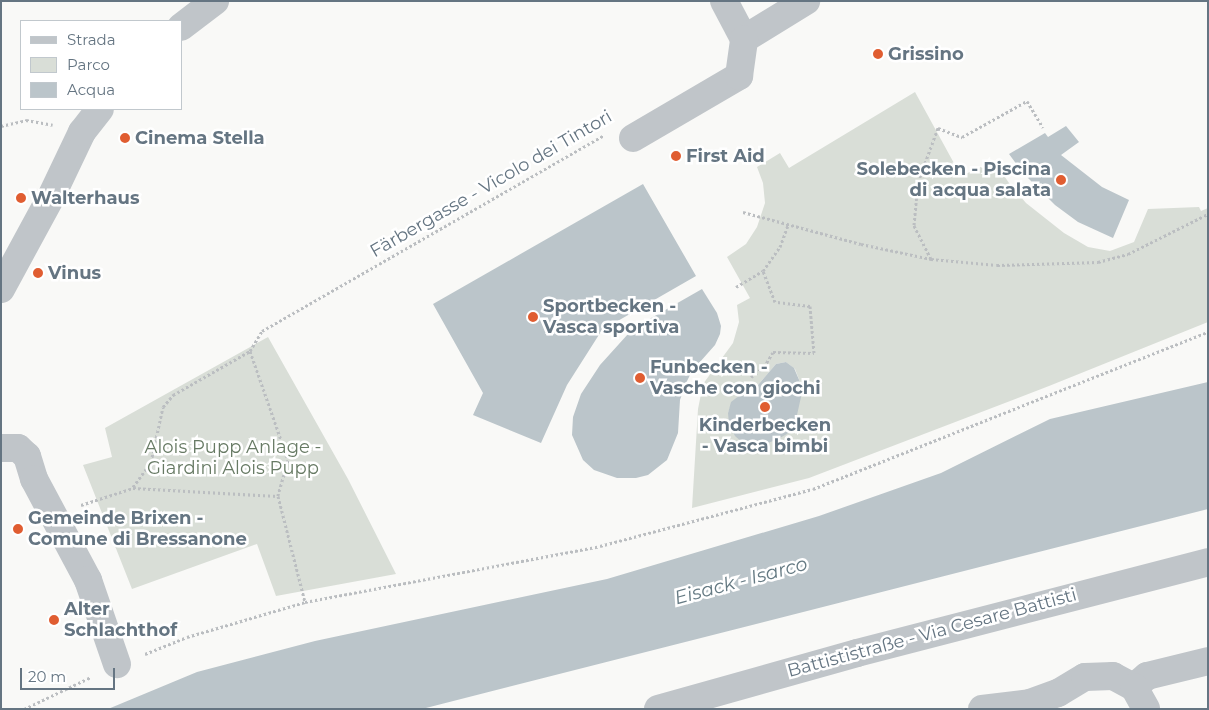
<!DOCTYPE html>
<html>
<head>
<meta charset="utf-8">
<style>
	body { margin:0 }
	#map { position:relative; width:1209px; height:710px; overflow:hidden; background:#f9f9f7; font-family:Montserrat,sans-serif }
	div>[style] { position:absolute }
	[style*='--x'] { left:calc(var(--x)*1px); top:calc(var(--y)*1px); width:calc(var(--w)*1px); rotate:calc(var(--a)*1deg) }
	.green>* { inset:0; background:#d9ded7 }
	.water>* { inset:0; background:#bbc5ca }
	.path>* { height:3px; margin-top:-1.5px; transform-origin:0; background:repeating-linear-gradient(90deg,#bbbec1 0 2.5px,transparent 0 5px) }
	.minor>* { height:28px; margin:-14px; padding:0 14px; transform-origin:14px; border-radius:14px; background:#c0c5c9 }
	.dots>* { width:14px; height:14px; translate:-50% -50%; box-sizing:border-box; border:2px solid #fff; border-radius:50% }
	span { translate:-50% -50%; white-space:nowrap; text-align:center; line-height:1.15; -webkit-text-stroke:5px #fff; paint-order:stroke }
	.poi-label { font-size:18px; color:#657582; font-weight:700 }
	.left { translate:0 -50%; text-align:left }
	.right { translate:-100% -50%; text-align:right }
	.street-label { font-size:18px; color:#657582 }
	.park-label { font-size:18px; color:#677a64 }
	.water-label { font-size:19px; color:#657a83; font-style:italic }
	.frame { position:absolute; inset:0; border:2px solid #657582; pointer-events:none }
	.legend { position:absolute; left:20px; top:20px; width:162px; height:90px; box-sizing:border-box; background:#fff; border:1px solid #c1c8cd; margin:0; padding:6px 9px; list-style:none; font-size:15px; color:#657582 }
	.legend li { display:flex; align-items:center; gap:10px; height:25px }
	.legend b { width:25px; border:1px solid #c1c8cd }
	.scale { position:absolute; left:20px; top:668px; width:95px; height:22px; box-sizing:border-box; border:2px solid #657582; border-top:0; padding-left:6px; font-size:15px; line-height:18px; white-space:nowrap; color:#657582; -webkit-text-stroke:4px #fff; paint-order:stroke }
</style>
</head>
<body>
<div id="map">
	<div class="green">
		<div style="clip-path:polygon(evenodd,915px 92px,961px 176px,994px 161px,1009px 183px,1026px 203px,1064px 233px,1088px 247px,1110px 251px,1134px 242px,1148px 209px,1199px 207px,1201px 211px,1208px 208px,1208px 322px,1049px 386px,809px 478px,692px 508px,698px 409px,703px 384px,733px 343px,739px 322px,737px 305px,750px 298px,727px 257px,746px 244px,757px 227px,765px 203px,763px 183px,757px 167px,780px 153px,789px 168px,915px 92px,786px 362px,795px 369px,800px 382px,728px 413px,732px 402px,744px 392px,758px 385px,776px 364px,786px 362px)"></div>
		<div style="clip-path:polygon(268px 337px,348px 479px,396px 574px,276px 596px,257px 544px,132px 589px,83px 465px,112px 457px,105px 428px)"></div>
	</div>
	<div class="water">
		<div style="clip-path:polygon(1066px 126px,1079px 142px,1061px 155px,1102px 187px,1129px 200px,1113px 238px,1078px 222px,1055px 205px,1023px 173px,1009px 154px,1045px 133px,1048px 137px)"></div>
		<div style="clip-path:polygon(643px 184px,696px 276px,602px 330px,567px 385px,541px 443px,473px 415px,483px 393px,433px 304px)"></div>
		<div style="clip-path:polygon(702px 289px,717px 313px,721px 326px,720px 334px,715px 345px,692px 371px,685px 385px,680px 400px,678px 433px,667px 460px,648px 475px,636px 478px,617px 478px,594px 470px,583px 460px,572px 435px,573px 417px,581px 394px,600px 365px,628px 334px,646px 321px)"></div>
		<div style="clip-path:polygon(786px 362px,794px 368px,800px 382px,801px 397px,795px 424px,787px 434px,776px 440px,759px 446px,744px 444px,735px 436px,729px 424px,728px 413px,731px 402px,744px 392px,758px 385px,776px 364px)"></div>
		<div style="clip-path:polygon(1208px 382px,1208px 509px,422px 709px,108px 709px,197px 672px,315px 641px,607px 579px,819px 516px,941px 473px,1050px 419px)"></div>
	</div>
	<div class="path">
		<div style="--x:1;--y:126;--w:26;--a:-13"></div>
		<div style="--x:26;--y:120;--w:27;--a:10"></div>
		<div style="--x:743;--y:212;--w:122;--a:15.2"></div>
		<div style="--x:861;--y:244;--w:72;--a:12.1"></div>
		<div style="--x:931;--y:259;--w:66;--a:5.2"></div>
		<div style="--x:997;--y:265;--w:101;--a:-1.7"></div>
		<div style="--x:1098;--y:262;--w:31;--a:-15"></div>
		<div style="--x:1128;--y:254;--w:89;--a:-26.6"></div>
		<div style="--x:931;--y:259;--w:38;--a:-117"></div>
		<div style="--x:914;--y:225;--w:43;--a:-84.7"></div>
		<div style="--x:918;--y:182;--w:58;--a:-69.7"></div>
		<div style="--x:938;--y:128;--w:26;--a:21"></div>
		<div style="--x:962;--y:137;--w:74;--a:-29"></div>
		<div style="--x:1027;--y:101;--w:31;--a:59"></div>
		<div style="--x:736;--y:287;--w:31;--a:-31"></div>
		<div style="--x:763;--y:271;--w:29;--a:-55"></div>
		<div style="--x:780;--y:247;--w:23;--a:-70"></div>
		<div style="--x:250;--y:351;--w:23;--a:-59"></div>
		<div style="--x:262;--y:331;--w:394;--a:-29.8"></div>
		<div style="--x:250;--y:351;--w:115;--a:70.8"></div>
		<div style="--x:288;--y:460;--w:37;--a:106"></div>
		<div style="--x:751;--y:377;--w:16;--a:-38"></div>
		<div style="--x:764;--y:367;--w:17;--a:-59"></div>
		<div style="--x:773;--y:352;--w:41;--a:1.4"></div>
		<div style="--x:814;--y:353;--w:47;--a:-94.9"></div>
		<div style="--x:810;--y:306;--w:35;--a:-173"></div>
		<div style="--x:775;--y:302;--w:33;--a:-111"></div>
		<div style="--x:133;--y:487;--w:31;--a:-54"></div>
		<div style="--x:151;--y:462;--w:56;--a:-77.7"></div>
		<div style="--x:163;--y:407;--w:16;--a:-50"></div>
		<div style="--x:173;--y:395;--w:89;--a:-29.7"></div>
		<div style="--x:81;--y:505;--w:55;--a:-18.1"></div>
		<div style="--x:133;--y:488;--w:145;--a:3.2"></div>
		<div style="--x:278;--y:496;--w:109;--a:75.7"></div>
		<div style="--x:145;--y:654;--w:45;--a:-22"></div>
		<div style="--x:187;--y:637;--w:123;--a:-16.5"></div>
		<div style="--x:305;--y:602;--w:300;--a:-10.7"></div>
		<div style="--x:600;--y:546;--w:220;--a:-15"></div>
		<div style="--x:813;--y:489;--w:425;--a:-21.7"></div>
		<div style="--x:24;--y:709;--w:74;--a:-25.5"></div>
	</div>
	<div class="minor">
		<div style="--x:724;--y:1;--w:43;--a:62.2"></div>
		<div style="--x:744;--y:39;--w:73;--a:-31.5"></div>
		<div style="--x:181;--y:27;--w:43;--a:-37.4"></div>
		<div style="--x:633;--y:138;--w:123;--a:-30.3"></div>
		<div style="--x:739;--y:76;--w:37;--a:-82"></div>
		<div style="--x:1;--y:289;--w:105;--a:-61.5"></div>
		<div style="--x:51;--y:197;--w:72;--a:-64.5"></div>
		<div style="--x:82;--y:132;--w:29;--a:-52"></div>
		<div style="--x:1;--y:448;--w:17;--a:0"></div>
		<div style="--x:18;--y:448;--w:12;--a:42"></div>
		<div style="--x:27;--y:456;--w:24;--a:73"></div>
		<div style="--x:34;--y:479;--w:115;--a:61.9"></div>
		<div style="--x:88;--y:580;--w:89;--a:71"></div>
		<div style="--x:1134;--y:687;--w:17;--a:-40"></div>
		<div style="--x:1147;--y:676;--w:63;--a:-13.8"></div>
		<div style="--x:658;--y:709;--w:207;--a:-15.7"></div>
		<div style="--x:857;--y:653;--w:363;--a:-14.5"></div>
		<div style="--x:982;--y:709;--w:48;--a:-7.1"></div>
		<div style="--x:1030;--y:703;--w:30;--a:-20"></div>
		<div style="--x:1058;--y:693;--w:31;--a:-31"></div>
		<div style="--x:1085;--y:677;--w:28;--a:-2"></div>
		<div style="--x:1113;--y:676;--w:24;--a:28"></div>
		<div style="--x:1134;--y:687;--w:25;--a:61"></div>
	</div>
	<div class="dots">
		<div style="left:878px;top:54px;background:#e05d31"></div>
		<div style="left:125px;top:138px;background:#e05d31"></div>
		<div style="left:676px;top:156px;background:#e05d31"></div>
		<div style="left:1061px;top:180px;background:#e05d31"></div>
		<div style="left:21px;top:198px;background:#e05d31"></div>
		<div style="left:38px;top:273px;background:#e05d31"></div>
		<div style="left:533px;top:317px;background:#e05d31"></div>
		<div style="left:640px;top:378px;background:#e05d31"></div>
		<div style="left:765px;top:407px;background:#e05d31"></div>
		<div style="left:18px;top:529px;background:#e05d31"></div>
		<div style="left:54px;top:620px;background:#e05d31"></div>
	</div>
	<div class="poi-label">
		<span class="left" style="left:888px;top:54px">Grissino</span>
		<span class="left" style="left:135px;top:138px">Cinema Stella</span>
		<span class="left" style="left:686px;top:156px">First Aid</span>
		<span class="right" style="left:1051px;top:180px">Solebecken - Piscina<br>di acqua salata</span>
		<span class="left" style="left:31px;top:198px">Walterhaus</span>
		<span class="left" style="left:48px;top:273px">Vinus</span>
		<span class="left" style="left:543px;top:317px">Sportbecken -<br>Vasca sportiva</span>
		<span class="left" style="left:650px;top:378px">Funbecken -<br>Vasche con giochi</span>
		<span style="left:765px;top:436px">Kinderbecken<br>- Vasca bimbi</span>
		<span class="left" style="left:28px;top:529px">Gemeinde Brixen -<br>Comune di Bressanone</span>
		<span class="left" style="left:64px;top:620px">Alter<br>Schlachthof</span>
	</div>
	<div class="street-label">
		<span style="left:491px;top:184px;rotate:-30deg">Färbergasse - Vicolo dei Tintori</span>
		<span style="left:932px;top:633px;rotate:-15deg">Battististraße - Via Cesare Battisti</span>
	</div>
	<div class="park-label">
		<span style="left:233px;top:458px">Alois Pupp Anlage -<br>Giardini Alois Pupp</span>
	</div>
	<div class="water-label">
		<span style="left:741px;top:581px;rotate:-15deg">Eisack - Isarco</span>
	</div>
	<div class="frame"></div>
	<ul class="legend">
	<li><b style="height:6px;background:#c0c5c9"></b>Strada</li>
	<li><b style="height:14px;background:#d9ded7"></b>Parco</li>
	<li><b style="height:14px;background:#bbc5ca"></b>Acqua</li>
	</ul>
	<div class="scale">20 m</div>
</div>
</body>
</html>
